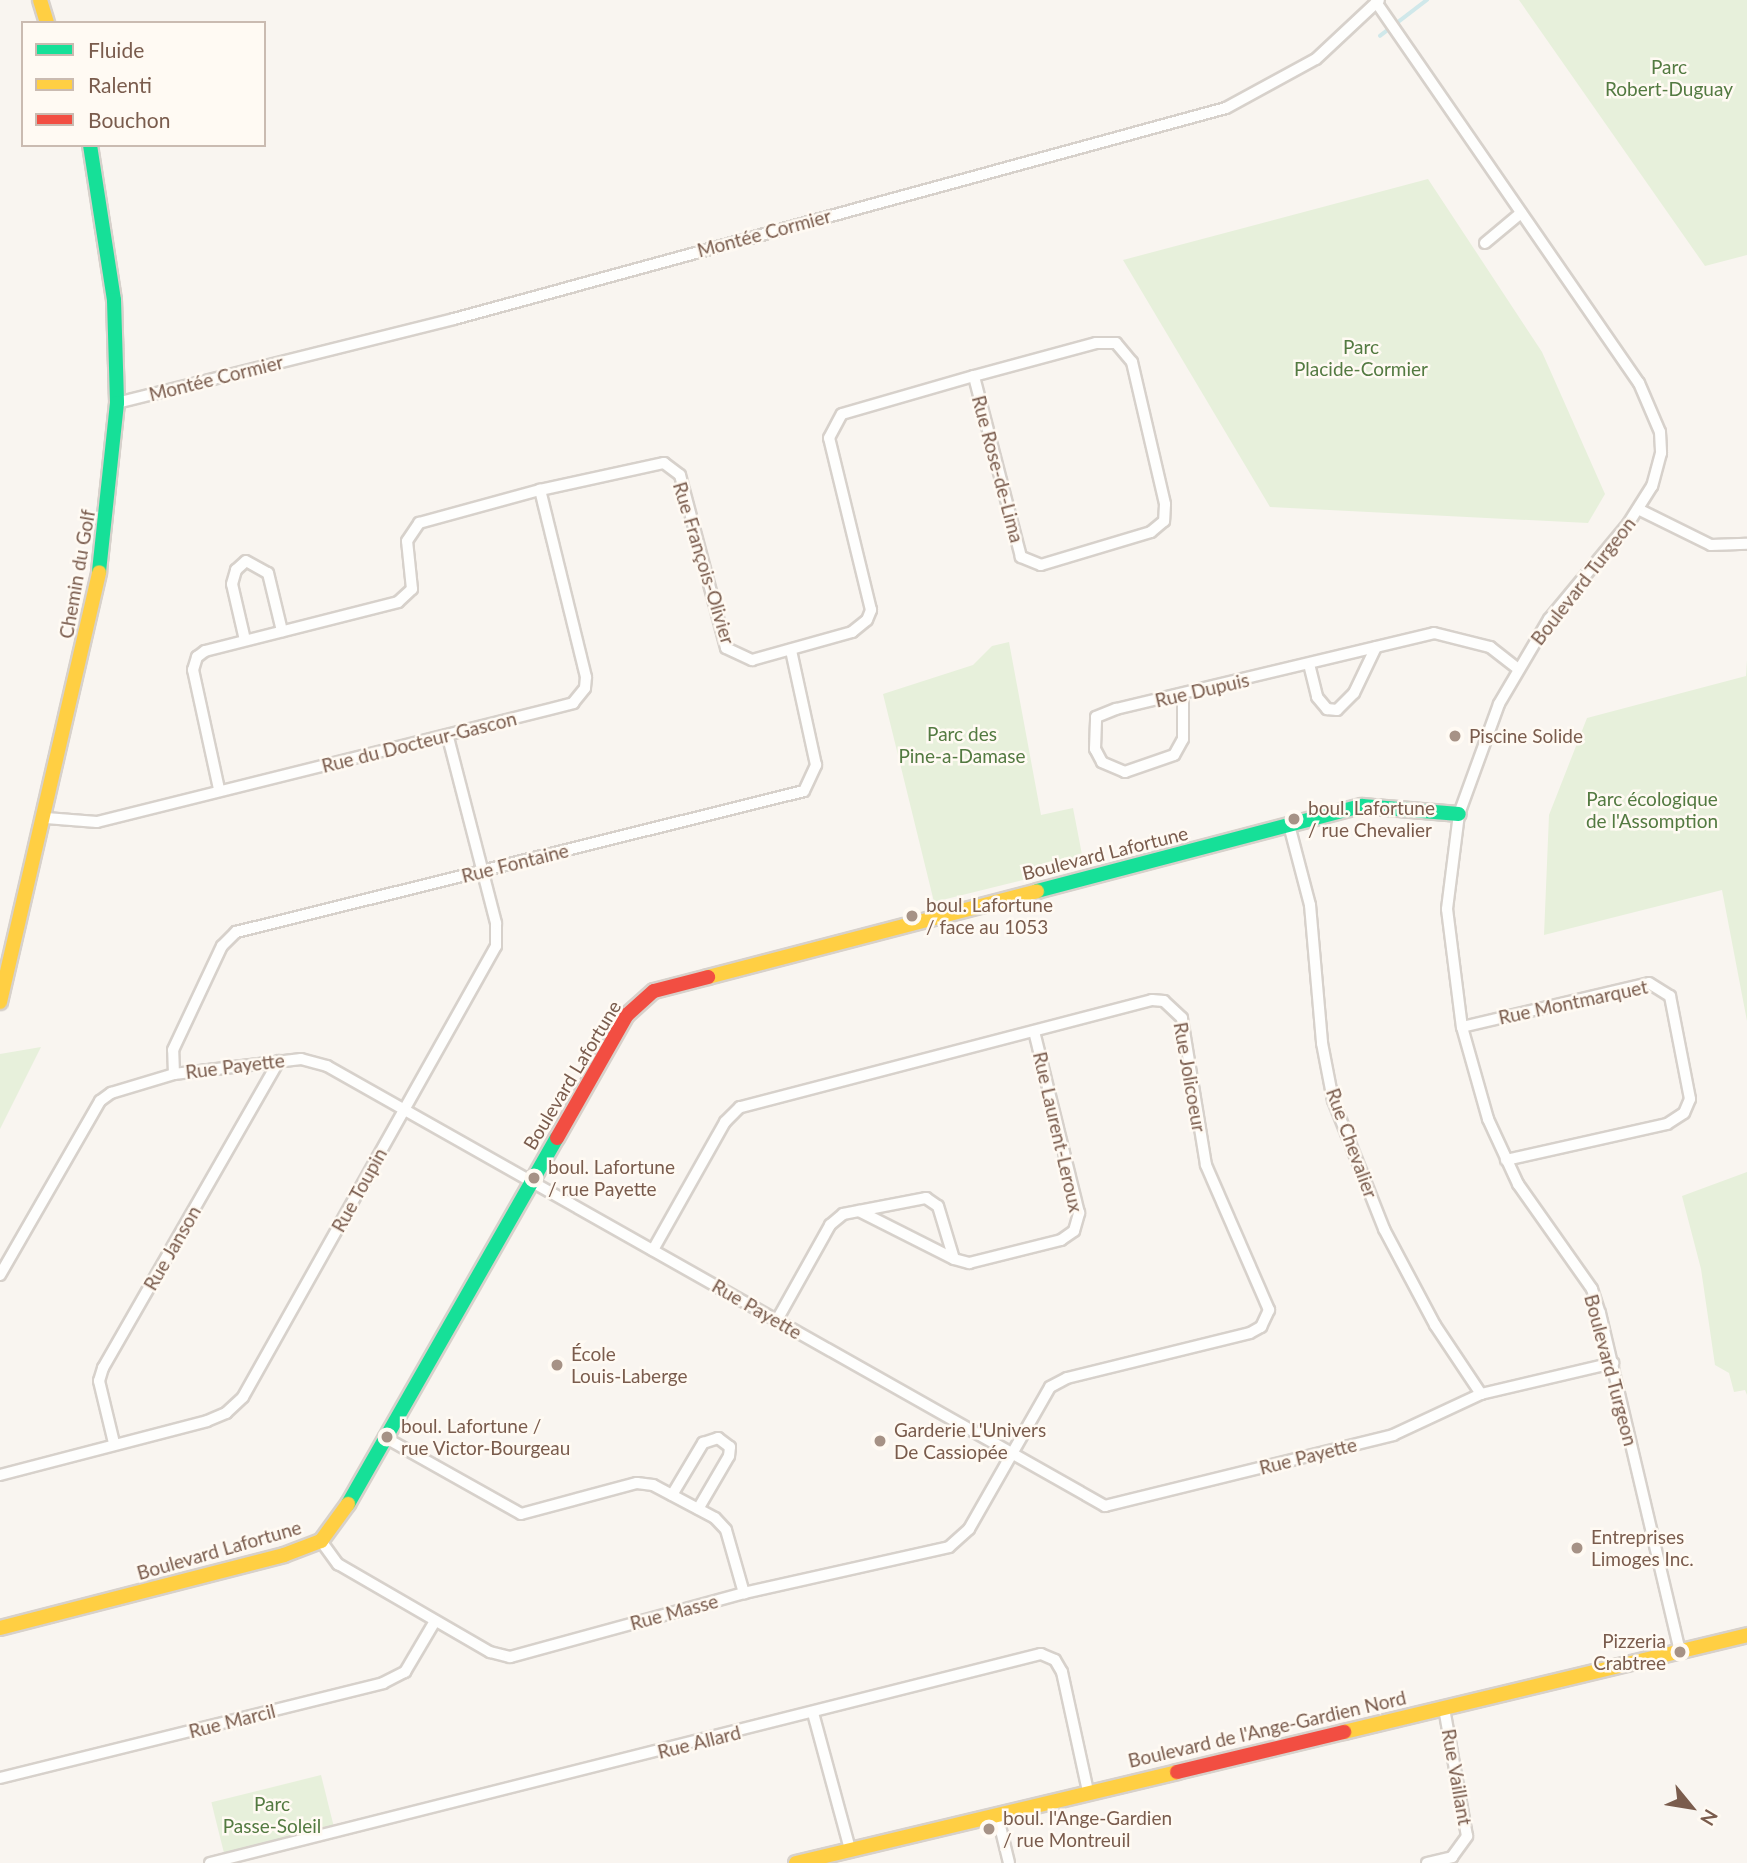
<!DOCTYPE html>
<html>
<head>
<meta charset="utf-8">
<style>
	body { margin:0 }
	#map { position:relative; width:1747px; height:1863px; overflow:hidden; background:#f9f5f0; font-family:Lato,sans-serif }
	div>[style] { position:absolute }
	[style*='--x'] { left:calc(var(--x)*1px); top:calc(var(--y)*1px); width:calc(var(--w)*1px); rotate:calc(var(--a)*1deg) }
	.green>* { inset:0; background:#e7f0db; transform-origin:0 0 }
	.stream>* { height:3.5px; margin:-1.75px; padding:0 1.75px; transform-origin:1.75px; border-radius:1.75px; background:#d0e8ea }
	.roads { filter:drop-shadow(2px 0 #d7d1cb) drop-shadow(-2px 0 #d7d1cb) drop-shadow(0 2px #d7d1cb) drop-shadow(0 -2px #d7d1cb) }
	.street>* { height:10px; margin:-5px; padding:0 5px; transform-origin:5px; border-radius:5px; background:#fefefd }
	.fast>* { height:14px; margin:-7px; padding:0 7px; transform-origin:7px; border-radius:7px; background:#16e098 }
	.slow>* { height:14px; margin:-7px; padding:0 7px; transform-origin:7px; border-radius:7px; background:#ffcf43 }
	.jam>* { height:14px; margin:-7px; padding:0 7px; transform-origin:7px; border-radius:7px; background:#f24e42 }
	.dots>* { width:19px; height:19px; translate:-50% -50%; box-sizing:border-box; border:4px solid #fffaf3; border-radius:50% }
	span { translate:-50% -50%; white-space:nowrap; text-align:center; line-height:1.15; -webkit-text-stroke:5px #fffaf3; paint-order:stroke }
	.park-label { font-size:19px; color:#537a41 }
	.street-label { font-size:19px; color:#7a5c4d }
	.poi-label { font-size:19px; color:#7a5c4d }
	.left { translate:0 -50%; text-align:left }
	.right { translate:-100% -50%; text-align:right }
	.legend { position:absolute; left:21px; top:21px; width:245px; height:126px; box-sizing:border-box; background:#fffaf3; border:2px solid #cabbb1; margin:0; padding:9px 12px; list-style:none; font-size:21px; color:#7a5c4d }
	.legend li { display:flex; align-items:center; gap:14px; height:35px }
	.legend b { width:35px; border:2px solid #cabbb1 }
	.north { position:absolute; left:1656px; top:1772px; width:70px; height:70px; -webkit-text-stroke:5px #fffaf3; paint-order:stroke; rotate:120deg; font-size:19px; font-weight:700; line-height:28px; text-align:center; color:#7a5c4d }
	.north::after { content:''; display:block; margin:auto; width:24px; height:32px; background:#7a5c4d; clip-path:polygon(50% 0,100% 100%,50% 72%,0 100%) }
</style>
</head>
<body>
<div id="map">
	<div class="green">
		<div style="clip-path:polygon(1519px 0,1747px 0,1747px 255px,1705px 266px)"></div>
		<div style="clip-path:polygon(1428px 179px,1542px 352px,1605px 494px,1588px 523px,1270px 507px,1123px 260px)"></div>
		<div style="clip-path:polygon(1009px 642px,1041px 815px,1073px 808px,1084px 865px,934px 902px,883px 694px,973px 665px,992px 646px)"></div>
		<div style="clip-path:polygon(1747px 660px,1747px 1021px,1722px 890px,1544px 935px,1549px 815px,1587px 718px,1746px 676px)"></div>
		<div style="clip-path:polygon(41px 1047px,0 1129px,0 1054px)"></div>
		<div style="clip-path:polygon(1747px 1172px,1747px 1395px,1745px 1390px,1734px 1392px,1729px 1373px,1715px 1365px,1701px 1269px,1682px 1196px)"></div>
		<div style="left:321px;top:1775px;width:54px;height:113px;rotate:76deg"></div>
	</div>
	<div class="stream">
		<div style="--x:1380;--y:36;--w:59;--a:-37.5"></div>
	</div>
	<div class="roads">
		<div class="street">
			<div style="--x:1376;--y:2;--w:463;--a:55.4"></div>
			<div style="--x:1639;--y:383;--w:53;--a:66.8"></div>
			<div style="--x:1660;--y:432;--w:21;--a:87"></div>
			<div style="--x:1661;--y:453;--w:34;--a:105"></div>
			<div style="--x:1652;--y:486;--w:45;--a:122.3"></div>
			<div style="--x:1628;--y:524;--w:124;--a:129.7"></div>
			<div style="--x:1549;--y:619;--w:99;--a:120.5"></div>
			<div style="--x:1499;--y:704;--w:117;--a:110"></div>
			<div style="--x:1459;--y:814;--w:96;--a:97.2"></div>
			<div style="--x:1447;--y:909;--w:119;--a:82.8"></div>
			<div style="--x:1462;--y:1027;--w:96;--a:74.2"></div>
			<div style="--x:1488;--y:1119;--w:72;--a:65.2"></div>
			<div style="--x:1518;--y:1184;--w:128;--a:54.8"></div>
			<div style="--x:1592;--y:1289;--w:25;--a:72"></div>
			<div style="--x:1600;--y:1313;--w:348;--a:76.7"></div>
			<div style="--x:1485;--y:243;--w:47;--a:-39.8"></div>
			<div style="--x:117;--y:403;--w:347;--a:-14"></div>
			<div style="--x:454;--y:319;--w:800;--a:-15.29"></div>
			<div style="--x:1226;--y:108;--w:102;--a:-28.6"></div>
			<div style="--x:1316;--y:59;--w:86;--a:-43.1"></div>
			<div style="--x:1638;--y:509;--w:81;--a:26.3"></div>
			<div style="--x:1711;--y:545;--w:36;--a:-2"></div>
			<div style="--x:245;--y:640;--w:57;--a:-103.1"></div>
			<div style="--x:232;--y:584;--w:15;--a:-74"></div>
			<div style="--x:236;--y:570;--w:13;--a:-42"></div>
			<div style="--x:246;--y:561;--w:25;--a:29"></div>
			<div style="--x:268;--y:573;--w:60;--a:76.4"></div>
			<div style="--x:1309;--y:664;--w:34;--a:76"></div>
			<div style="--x:1317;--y:697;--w:16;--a:50"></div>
			<div style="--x:1327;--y:709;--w:10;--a:6"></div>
			<div style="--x:1337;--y:710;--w:24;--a:-45"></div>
			<div style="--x:1354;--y:693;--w:51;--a:-64.4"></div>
			<div style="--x:1183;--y:695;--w:44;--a:90"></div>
			<div style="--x:1183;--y:739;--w:18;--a:119"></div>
			<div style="--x:1174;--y:755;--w:52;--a:160.9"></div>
			<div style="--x:1125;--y:772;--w:25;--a:-157"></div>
			<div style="--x:1102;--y:762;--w:15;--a:-118"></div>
			<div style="--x:1095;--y:749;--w:32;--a:-88"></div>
			<div style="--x:1096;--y:717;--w:22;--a:-22"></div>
			<div style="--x:1116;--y:709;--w:327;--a:-13.4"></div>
			<div style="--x:1434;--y:633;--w:58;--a:14"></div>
			<div style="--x:1490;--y:647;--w:36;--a:38"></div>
			<div style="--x:219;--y:789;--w:122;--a:-102.3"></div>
			<div style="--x:193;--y:670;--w:14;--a:-73"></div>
			<div style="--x:197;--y:657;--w:10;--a:-37"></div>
			<div style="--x:205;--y:651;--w:199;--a:-14.2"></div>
			<div style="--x:398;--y:602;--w:19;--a:-43"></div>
			<div style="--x:412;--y:589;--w:48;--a:-95.9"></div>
			<div style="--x:407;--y:541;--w:22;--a:-56"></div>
			<div style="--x:419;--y:523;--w:125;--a:-15.3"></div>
			<div style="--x:540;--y:490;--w:127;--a:-12.3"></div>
			<div style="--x:664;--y:463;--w:20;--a:37"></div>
			<div style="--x:680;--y:475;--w:179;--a:75.1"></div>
			<div style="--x:726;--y:648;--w:29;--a:25"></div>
			<div style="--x:752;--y:660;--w:104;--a:-15.6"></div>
			<div style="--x:852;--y:632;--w:19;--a:-39"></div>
			<div style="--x:867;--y:620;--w:11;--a:-68"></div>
			<div style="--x:871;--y:610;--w:177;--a:-103.7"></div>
			<div style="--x:829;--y:438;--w:27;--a:-62"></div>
			<div style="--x:842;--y:414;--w:137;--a:-16.1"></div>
			<div style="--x:974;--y:376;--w:126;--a:-15.1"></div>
			<div style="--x:1096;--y:343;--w:20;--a:0"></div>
			<div style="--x:1116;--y:343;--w:25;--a:50"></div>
			<div style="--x:1132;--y:362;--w:146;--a:76.9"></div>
			<div style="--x:1165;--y:504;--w:17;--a:93"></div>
			<div style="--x:1164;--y:521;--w:17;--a:140"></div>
			<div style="--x:1151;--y:532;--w:115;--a:163.3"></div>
			<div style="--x:1041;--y:565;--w:22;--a:-158"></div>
			<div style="--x:1021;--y:557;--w:187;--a:-104.6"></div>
			<div style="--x:46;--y:818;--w:51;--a:4.5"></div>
			<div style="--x:97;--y:822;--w:491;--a:-14"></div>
			<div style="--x:573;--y:703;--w:19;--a:-51"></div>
			<div style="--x:585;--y:688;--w:11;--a:-85"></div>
			<div style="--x:586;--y:677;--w:193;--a:-103.8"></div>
			<div style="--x:1289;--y:825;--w:83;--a:75.3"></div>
			<div style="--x:1310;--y:905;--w:139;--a:85"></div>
			<div style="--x:1322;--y:1043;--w:58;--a:79.1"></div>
			<div style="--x:1333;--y:1100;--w:139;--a:68.4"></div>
			<div style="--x:1384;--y:1229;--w:109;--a:62"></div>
			<div style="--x:1435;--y:1325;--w:83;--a:56.3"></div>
			<div style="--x:1462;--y:1027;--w:192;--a:-13.2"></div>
			<div style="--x:1649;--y:983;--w:25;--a:32"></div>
			<div style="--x:1670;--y:996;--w:105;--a:79"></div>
			<div style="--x:1690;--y:1099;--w:15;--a:113"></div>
			<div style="--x:1684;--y:1113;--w:20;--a:147"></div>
			<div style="--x:1667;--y:1124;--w:165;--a:167.4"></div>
			<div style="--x:174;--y:1074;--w:24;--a:-92"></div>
			<div style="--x:173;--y:1050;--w:115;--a:-64.8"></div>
			<div style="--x:222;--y:946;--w:20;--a:-45"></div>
			<div style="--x:236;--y:932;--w:585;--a:-13.94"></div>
			<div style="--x:804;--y:791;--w:29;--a:-65"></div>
			<div style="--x:816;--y:765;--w:118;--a:-102.3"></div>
			<div style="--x:859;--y:1211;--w:106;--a:26.8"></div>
			<div style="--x:0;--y:1275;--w:201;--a:-60.1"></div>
			<div style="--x:100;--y:1101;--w:14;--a:-36"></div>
			<div style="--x:111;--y:1093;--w:66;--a:-16.8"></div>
			<div style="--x:174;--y:1074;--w:128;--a:-6.7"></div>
			<div style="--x:301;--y:1059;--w:27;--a:15"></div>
			<div style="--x:327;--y:1066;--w:894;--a:29.49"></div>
			<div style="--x:1105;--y:1506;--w:297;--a:-13.8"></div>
			<div style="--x:1393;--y:1435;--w:97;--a:-25"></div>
			<div style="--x:1481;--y:1394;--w:136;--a:-13.2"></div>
			<div style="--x:777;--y:1320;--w:109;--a:-60.8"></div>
			<div style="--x:830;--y:1225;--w:17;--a:-40"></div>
			<div style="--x:843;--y:1214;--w:85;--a:-10.9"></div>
			<div style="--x:926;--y:1198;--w:14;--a:34"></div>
			<div style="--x:938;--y:1206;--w:55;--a:73.2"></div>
			<div style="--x:954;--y:1259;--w:16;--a:15"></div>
			<div style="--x:969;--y:1263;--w:95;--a:-14"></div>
			<div style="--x:1061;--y:1240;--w:16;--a:-35"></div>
			<div style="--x:1074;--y:1231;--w:19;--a:-74"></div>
			<div style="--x:1079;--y:1213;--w:187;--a:-103.9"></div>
			<div style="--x:384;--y:1437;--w:157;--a:29.3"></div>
			<div style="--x:521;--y:1514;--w:120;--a:-15"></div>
			<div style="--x:637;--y:1483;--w:16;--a:7"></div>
			<div style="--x:653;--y:1485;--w:70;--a:28"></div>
			<div style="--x:715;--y:1518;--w:16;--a:47"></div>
			<div style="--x:726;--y:1530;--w:66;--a:74.1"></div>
			<div style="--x:114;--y:1443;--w:64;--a:-103.6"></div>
			<div style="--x:99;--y:1381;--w:14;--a:-73"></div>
			<div style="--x:103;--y:1368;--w:354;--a:-60.2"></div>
			<div style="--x:0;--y:1475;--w:214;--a:-14.6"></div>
			<div style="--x:207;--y:1421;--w:21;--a:-23"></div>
			<div style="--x:226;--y:1413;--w:23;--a:-43"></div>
			<div style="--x:243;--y:1397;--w:517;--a:-60.71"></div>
			<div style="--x:496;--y:946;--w:23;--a:-90"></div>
			<div style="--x:496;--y:923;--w:192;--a:-104.5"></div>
			<div style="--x:672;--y:1495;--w:61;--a:-59.2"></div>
			<div style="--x:703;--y:1443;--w:16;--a:-18"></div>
			<div style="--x:718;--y:1438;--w:15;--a:37"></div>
			<div style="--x:730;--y:1447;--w:9;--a:96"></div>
			<div style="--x:729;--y:1456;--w:61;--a:120.3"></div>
			<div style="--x:321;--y:1541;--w:29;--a:54"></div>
			<div style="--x:338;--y:1564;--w:176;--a:30.1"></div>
			<div style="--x:490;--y:1652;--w:21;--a:14"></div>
			<div style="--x:510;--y:1657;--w:243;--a:-15.3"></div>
			<div style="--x:744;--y:1593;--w:210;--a:-12.6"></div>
			<div style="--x:949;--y:1547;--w:27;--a:-42"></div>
			<div style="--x:969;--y:1529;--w:163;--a:-60.3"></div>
			<div style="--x:1050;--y:1387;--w:19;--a:-28"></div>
			<div style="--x:1067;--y:1378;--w:188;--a:-13.8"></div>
			<div style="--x:1250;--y:1333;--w:13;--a:-29"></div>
			<div style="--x:1261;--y:1327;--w:19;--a:-65"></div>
			<div style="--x:1269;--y:1310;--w:158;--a:-113.5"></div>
			<div style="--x:1206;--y:1165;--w:149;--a:-99.3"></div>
			<div style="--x:1182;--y:1018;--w:25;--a:-137"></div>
			<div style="--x:1164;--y:1001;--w:12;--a:-175"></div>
			<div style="--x:1152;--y:1000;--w:426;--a:165.4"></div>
			<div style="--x:740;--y:1107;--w:21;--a:135"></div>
			<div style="--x:725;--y:1122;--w:147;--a:119.4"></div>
			<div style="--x:813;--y:1713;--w:141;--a:74.8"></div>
			<div style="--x:0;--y:1778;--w:395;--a:-13.9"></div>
			<div style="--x:383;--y:1683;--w:25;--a:-27"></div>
			<div style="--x:405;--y:1672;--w:59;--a:-59.5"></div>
			<div style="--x:997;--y:1814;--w:50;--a:76.2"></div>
			<div style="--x:210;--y:1863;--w:857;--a:-14.12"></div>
			<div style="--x:1041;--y:1654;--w:15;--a:23"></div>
			<div style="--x:1055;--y:1660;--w:14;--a:60"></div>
			<div style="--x:1062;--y:1672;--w:122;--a:77.7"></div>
			<div style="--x:1427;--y:1863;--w:26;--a:-13"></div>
			<div style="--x:1452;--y:1857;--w:26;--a:-54"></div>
			<div style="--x:1467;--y:1836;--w:130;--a:-100.2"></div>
		</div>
		<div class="fast">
			<div style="--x:90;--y:145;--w:157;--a:81.2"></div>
			<div style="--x:114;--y:300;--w:103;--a:88.3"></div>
			<div style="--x:117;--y:403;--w:170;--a:96.1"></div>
			<div style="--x:1037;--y:891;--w:336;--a:-14.7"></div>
			<div style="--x:1362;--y:806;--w:97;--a:4.7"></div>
			<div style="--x:348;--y:1504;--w:421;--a:-60.3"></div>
		</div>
		<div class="slow">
			<div style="--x:40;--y:0;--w:24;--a:73"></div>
			<div style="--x:708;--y:977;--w:340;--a:-14.6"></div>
			<div style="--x:0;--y:1002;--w:441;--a:-77"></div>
			<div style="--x:0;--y:1628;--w:293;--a:-14.4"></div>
			<div style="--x:284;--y:1555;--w:40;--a:-21"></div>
			<div style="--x:321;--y:1541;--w:46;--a:-53.9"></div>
			<div style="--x:1344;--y:1732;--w:415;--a:-13.5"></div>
			<div style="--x:796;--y:1863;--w:392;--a:-13.4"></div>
		</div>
		<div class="jam">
			<div style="--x:557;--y:1138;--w:142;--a:-60.4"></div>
			<div style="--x:627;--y:1015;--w:36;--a:-42"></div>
			<div style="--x:654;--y:991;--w:56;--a:-14.5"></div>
			<div style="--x:1177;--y:1772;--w:172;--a:-13.5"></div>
		</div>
	</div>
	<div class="dots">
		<div style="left:1455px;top:736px;background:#a69286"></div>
		<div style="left:1294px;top:819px;background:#a69286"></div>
		<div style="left:912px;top:916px;background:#a69286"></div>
		<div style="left:534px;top:1178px;background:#a69286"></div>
		<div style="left:557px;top:1365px;background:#a69286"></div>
		<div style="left:387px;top:1437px;background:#a69286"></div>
		<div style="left:880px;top:1441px;background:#a69286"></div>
		<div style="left:1577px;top:1548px;background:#a69286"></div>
		<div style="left:1680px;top:1652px;background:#a69286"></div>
		<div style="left:989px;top:1829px;background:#a69286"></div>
	</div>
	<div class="park-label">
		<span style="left:1669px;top:78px">Parc<br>Robert-Duguay</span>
		<span style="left:1361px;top:358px">Parc<br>Placide-Cormier</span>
		<span style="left:962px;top:745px">Parc des<br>Pine-a-Damase</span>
		<span style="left:1652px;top:810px">Parc écologique<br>de l'Assomption</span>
		<span style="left:272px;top:1815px">Parc<br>Passe-Soleil</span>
	</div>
	<div class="street-label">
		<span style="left:764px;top:233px;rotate:-15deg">Montée Cormier</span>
		<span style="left:216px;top:378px;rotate:-14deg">Montée Cormier</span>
		<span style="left:998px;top:469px;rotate:75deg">Rue Rose-de-Lima</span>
		<span style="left:704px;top:563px;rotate:73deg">Rue François-Olivier</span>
		<span style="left:77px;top:574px;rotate:-80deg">Chemin du Golf</span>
		<span style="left:1583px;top:581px;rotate:-52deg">Boulevard Turgeon</span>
		<span style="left:1202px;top:690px;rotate:-13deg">Rue Dupuis</span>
		<span style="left:419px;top:742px;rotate:-14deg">Rue du Docteur-Gascon</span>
		<span style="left:1105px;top:853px;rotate:-14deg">Boulevard Lafortune</span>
		<span style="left:515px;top:863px;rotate:-14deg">Rue Fontaine</span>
		<span style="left:1573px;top:1002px;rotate:-12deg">Rue Montmarquet</span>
		<span style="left:235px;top:1066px;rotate:-7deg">Rue Payette</span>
		<span style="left:572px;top:1075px;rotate:-59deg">Boulevard Lafortune</span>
		<span style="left:1190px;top:1077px;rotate:80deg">Rue Jolicoeur</span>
		<span style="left:1058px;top:1132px;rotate:77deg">Rue Laurent-Leroux</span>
		<span style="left:1352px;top:1143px;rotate:70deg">Rue Chevalier</span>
		<span style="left:359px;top:1190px;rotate:-61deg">Rue Toupin</span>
		<span style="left:172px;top:1248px;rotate:-60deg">Rue Janson</span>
		<span style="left:757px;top:1309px;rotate:30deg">Rue Payette</span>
		<span style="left:1611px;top:1370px;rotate:75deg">Boulevard Turgeon</span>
		<span style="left:1308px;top:1456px;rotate:-14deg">Rue Payette</span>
		<span style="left:219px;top:1550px;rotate:-16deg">Boulevard Lafortune</span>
		<span style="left:674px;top:1612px;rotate:-15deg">Rue Masse</span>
		<span style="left:232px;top:1721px;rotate:-14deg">Rue Marcil</span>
		<span style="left:1267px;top:1729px;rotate:-13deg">Boulevard de l'Ange-Gardien Nord</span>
		<span style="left:699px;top:1742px;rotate:-14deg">Rue Allard</span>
		<span style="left:1457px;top:1777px;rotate:80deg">Rue Vaillant</span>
	</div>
	<div class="poi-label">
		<span class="left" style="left:1469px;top:736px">Piscine Solide</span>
		<span class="left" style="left:1308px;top:819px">boul. Lafortune<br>/ rue Chevalier</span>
		<span class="left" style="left:926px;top:916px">boul. Lafortune<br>/ face au 1053</span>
		<span class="left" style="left:548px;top:1178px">boul. Lafortune<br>/ rue Payette</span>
		<span class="left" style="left:571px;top:1365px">École<br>Louis-Laberge</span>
		<span class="left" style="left:401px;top:1437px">boul. Lafortune /<br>rue Victor-Bourgeau</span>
		<span class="left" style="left:894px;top:1441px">Garderie L'Univers<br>De Cassiopée</span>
		<span class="left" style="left:1591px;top:1548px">Entreprises<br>Limoges Inc.</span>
		<span class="right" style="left:1666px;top:1652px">Pizzeria<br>Crabtree</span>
		<span class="left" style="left:1003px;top:1829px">boul. l'Ange-Gardien<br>/ rue Montreuil</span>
	</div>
	<ul class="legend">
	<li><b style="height:9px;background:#16e098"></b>Fluide</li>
	<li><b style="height:9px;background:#ffcf43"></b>Ralenti</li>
	<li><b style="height:9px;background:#f24e42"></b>Bouchon</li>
	</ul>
	<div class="north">N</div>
</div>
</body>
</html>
